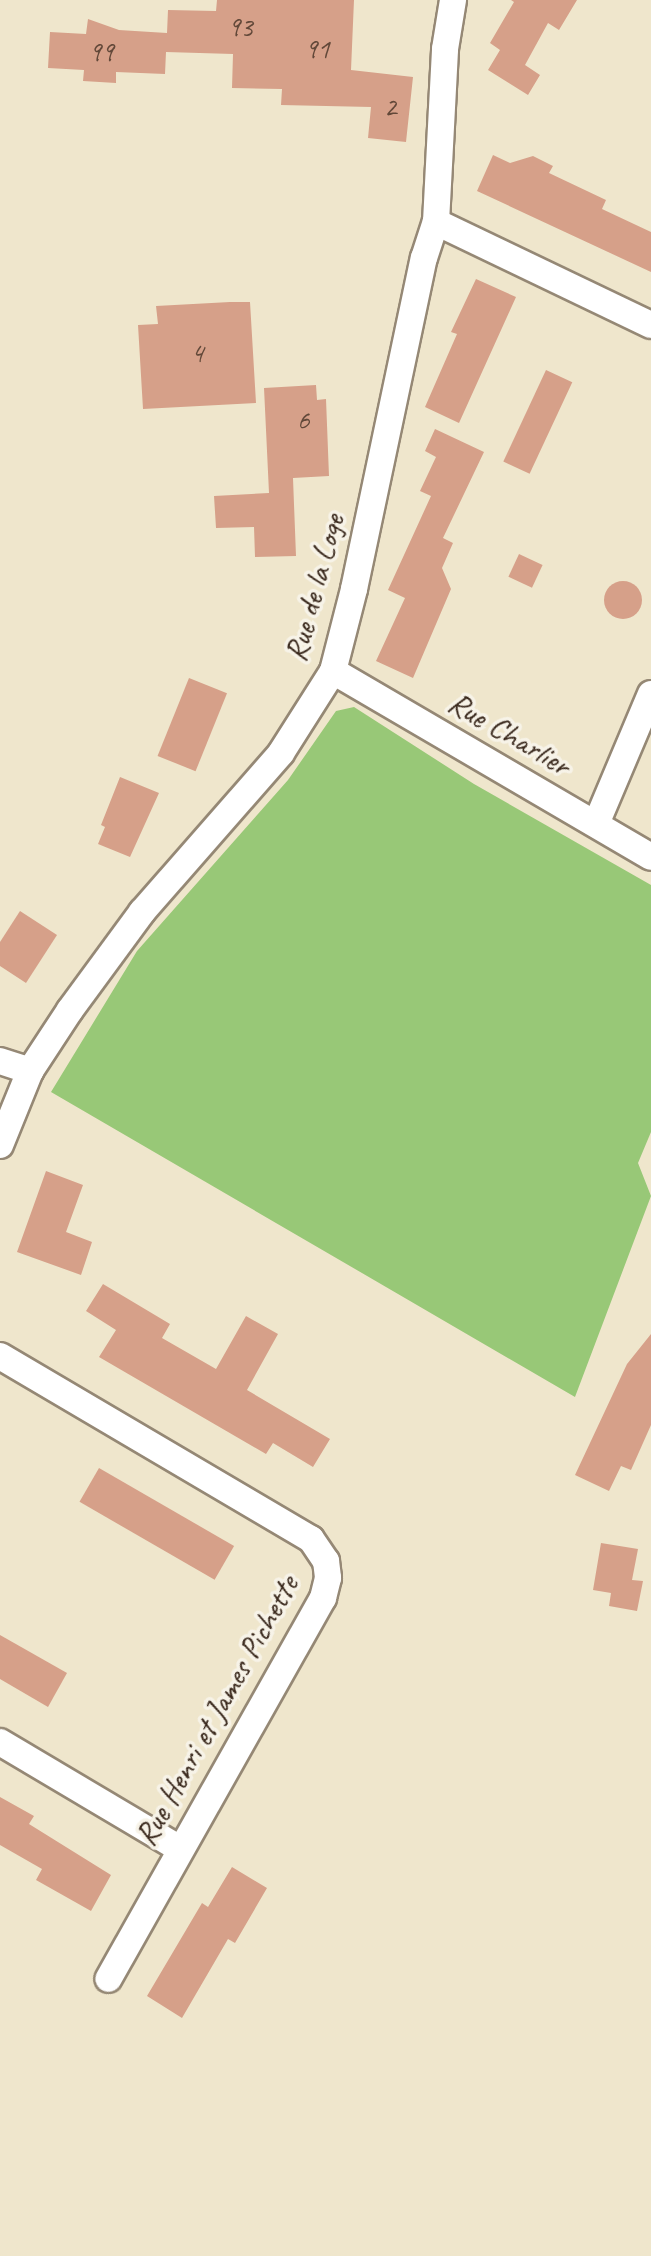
<!DOCTYPE html>
<html>
<head>
<meta charset="utf-8">
<style>
	body { margin:0 }
	#map { position:relative; width:651px; height:2256px; overflow:hidden; background:#efe6cc; font-family:Caveat,sans-serif }
	div>[style] { position:absolute }
	[style*='--x'] { left:calc(var(--x)*1px); top:calc(var(--y)*1px); width:calc(var(--w)*1px); rotate:calc(var(--a)*1deg) }
	.green>* { inset:0; background:#98c877 }
	.building>* { inset:0; background:#d6a089; transform-origin:0 0 }
	.round { border-radius:50% }
	.roads { filter:drop-shadow(2px 0 #958875) drop-shadow(-2px 0 #958875) drop-shadow(0 2px #958875) drop-shadow(0 -2px #958875) }
	.minor>* { height:26px; margin:-13px; padding:0 13px; transform-origin:13px; border-radius:13px; background:#fff }
	span { translate:-50% -50%; white-space:nowrap; text-align:center; line-height:1.15; -webkit-text-stroke:7px #f7f3e8; paint-order:stroke }
	.number-label { font-size:28px; color:#624839 }
	.number-label span { -webkit-text-stroke-width:0 }
	.street-label { font-size:32px; color:#3b2a1e }
</style>
</head>
<body>
<div id="map">
	<div class="green">
		<div style="clip-path:polygon(354px 707px,474px 784px,651px 885px,651px 1132px,638px 1163px,651px 1196px,575px 1397px,51px 1092px,137px 951px,288px 780px,336px 711px)"></div>
	</div>
	<div class="building">
		<div style="clip-path:polygon(217px 0,354px 0,351px 70px,413px 77px,406px 142px,368px 138px,371px 107px,281px 105px,282px 89px,232px 88px,233px 54px,166px 52px,165px 74px,116px 72px,116px 83px,83px 81px,84px 70px,48px 68px,50px 32px,86px 34px,88px 19px,119px 30px,167px 33px,168px 10px,216px 11px)"></div>
		<div style="clip-path:polygon(511px 0,577px 0,559px 30px,548px 23px,525px 65px,540px 75px,528px 95px,488px 70px,500px 50px,490px 43px,514px 2px)"></div>
		<div style="clip-path:polygon(493px 155px,510px 163px,533px 156px,553px 166px,549px 173px,606px 200px,602px 209px,651px 232px,651px 272px,477px 191px)"></div>
		<div style="clip-path:polygon(476px 279px,516px 297px,459px 423px,425px 407px,457px 334px,451px 332px)"></div>
		<div style="clip-path:polygon(230px 302px,250px 302px,256px 403px,143px 409px,138px 325px,158px 324px,156px 306px)"></div>
		<div style="left:546px;top:370px;width:29px;height:101px;rotate:25deg"></div>
		<div style="clip-path:polygon(316px 385px,317px 400px,326px 399px,329px 476px,293px 478px,296px 556px,255px 557px,254px 527px,216px 528px,214px 496px,269px 493px,264px 388px)"></div>
		<div style="clip-path:polygon(435px 429px,484px 452px,443px 538px,453px 543px,442px 568px,451px 589px,413px 678px,376px 661px,405px 598px,388px 590px,431px 496px,420px 491px,436px 457px,425px 451px)"></div>
		<div style="left:519px;top:554px;width:26px;height:25px;rotate:25deg"></div>
		<div class="round" style="left:604px;top:581px;width:38px;height:38px"></div>
		<div style="left:189px;top:678px;width:41px;height:84px;rotate:22deg"></div>
		<div style="clip-path:polygon(120px 777px,159px 793px,130px 857px,98px 844px,105px 827px,101px 825px)"></div>
		<div style="clip-path:polygon(20px 911px,57px 935px,26px 983px,0 966px,0 942px)"></div>
		<div style="clip-path:polygon(46px 1171px,83px 1185px,66px 1232px,92px 1242px,81px 1275px,17px 1252px)"></div>
		<div style="clip-path:polygon(103px 1284px,170px 1324px,162px 1338px,216px 1369px,246px 1316px,278px 1334px,247px 1390px,330px 1439px,313px 1467px,273px 1443px,266px 1454px,99px 1357px,116px 1330px,86px 1311px)"></div>
		<div style="clip-path:polygon(651px 1334px,651px 1425px,631px 1470px,621px 1466px,609px 1491px,575px 1475px,627px 1364px)"></div>
		<div style="left:99px;top:1468px;width:156px;height:39px;rotate:30deg"></div>
		<div style="clip-path:polygon(601px 1543px,638px 1549px,632px 1580px,643px 1581px,637px 1611px,609px 1606px,611px 1593px,593px 1590px)"></div>
		<div style="clip-path:polygon(0 1635px,67px 1673px,48px 1707px,0 1679px)"></div>
		<div style="clip-path:polygon(0 1797px,34px 1816px,29px 1824px,111px 1875px,91px 1911px,36px 1880px,42px 1869px,0 1845px)"></div>
		<div style="clip-path:polygon(232px 1867px,267px 1888px,235px 1943px,228px 1939px,182px 2018px,147px 1996px,202px 1903px,208px 1907px)"></div>
	</div>
	<div class="roads">
		<div class="minor">
			<div style="--x:436;--y:222;--w:238;--a:25.6"></div>
			<div style="--x:333;--y:671;--w:368;--a:30.3"></div>
			<div style="--x:596;--y:824;--w:141;--a:-67.1"></div>
			<div style="--x:0;--y:1061;--w:32;--a:18"></div>
			<div style="--x:0;--y:1145;--w:80;--a:-67.9"></div>
			<div style="--x:30;--y:1071;--w:73;--a:-56.7"></div>
			<div style="--x:70;--y:1010;--w:122;--a:-53.7"></div>
			<div style="--x:142;--y:912;--w:211;--a:-48.8"></div>
			<div style="--x:281;--y:753;--w:97;--a:-57.6"></div>
			<div style="--x:333;--y:671;--w:85;--a:-75.6"></div>
			<div style="--x:354;--y:589;--w:338;--a:-78.1"></div>
			<div style="--x:424;--y:258;--w:38;--a:-72"></div>
			<div style="--x:436;--y:222;--w:173;--a:-87"></div>
			<div style="--x:445;--y:49;--w:50;--a:-80.7"></div>
			<div style="--x:0;--y:1356;--w:361;--a:30.5"></div>
			<div style="--x:311;--y:1539;--w:27;--a:56"></div>
			<div style="--x:326;--y:1561;--w:17;--a:83"></div>
			<div style="--x:328;--y:1578;--w:21;--a:104"></div>
			<div style="--x:323;--y:1598;--w:437;--a:119.4"></div>
			<div style="--x:0;--y:1742;--w:209;--a:30.7"></div>
		</div>
	</div>
	<div class="number-label">
		<span style="left:240px;top:27px">93</span>
		<span style="left:317px;top:49px">91</span>
		<span style="left:101px;top:52px">99</span>
		<span style="left:390px;top:107px">2</span>
		<span style="left:197px;top:353px">4</span>
		<span style="left:303px;top:420px">6</span>
	</div>
	<div class="street-label">
		<span style="left:315px;top:588px;rotate:-75deg">Rue de la Loge</span>
		<span style="left:509px;top:734px;rotate:30deg">Rue Charlier</span>
		<span style="left:217px;top:1711px;rotate:-61deg">Rue Henri et James Pichette</span>
	</div>
</div>
</body>
</html>
